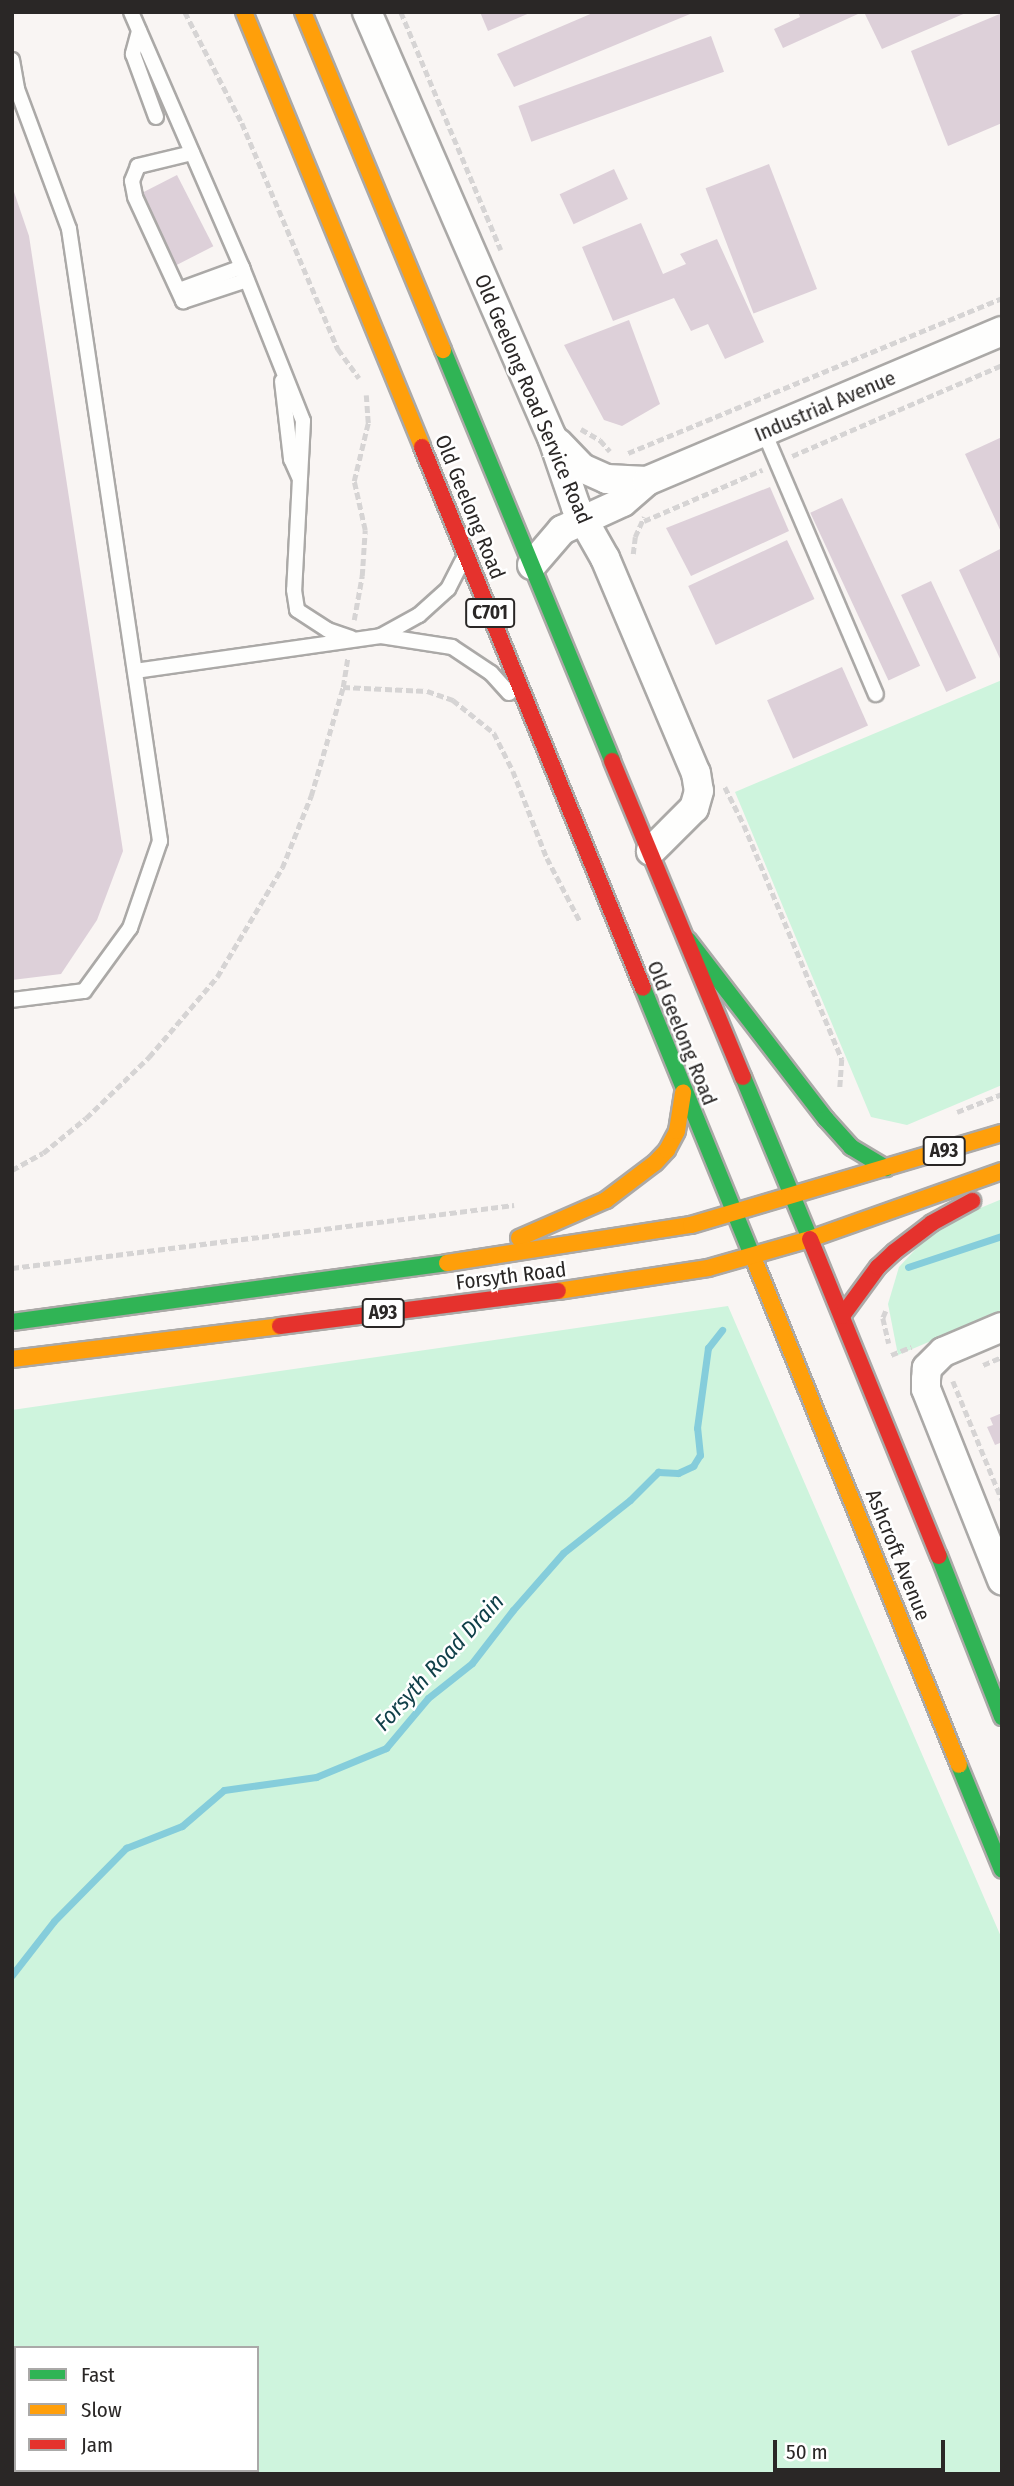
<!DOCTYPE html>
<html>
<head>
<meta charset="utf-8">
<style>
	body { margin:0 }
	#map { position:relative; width:1014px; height:2486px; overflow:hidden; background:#f9f5f3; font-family:"Fira Sans Condensed",sans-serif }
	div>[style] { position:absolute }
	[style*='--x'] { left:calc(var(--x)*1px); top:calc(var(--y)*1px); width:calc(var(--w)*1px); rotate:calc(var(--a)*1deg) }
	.green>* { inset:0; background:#cef4dd }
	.stream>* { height:7px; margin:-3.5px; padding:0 3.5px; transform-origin:3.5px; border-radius:3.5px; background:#85cddb }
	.building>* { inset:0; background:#ddd0d9; transform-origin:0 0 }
	.path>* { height:4.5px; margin-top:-2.25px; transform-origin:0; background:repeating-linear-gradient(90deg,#d6d4d4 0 7px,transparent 0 10.5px) }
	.roads { filter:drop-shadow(2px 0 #aba9a7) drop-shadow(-2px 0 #aba9a7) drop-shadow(0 2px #aba9a7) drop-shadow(0 -2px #aba9a7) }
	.lane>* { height:14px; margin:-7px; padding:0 7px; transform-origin:7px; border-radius:7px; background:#fefefd }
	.street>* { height:28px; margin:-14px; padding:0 14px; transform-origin:14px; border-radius:14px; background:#fefefd }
	.fast>* { height:16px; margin:-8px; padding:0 8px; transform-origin:8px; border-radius:8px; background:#30b455 }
	.slow>* { height:16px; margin:-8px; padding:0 8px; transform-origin:8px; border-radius:8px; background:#ff9f0a }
	.jam>* { height:16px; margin:-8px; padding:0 8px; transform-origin:8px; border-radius:8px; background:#e5322d }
	span { translate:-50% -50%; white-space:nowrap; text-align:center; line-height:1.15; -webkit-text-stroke:5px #fff; paint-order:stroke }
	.shield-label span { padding:2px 5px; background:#fff; border:2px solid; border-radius:5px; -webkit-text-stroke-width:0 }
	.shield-label { font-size:19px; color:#2a2726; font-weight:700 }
	.street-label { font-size:21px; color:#2a2726 }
	.water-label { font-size:23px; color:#104049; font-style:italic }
	.frame { position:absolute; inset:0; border:14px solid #2a2726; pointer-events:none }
	.legend { position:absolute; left:14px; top:2346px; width:245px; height:126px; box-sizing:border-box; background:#fff; border:2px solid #aaa9a8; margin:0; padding:9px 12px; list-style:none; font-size:21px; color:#2a2726 }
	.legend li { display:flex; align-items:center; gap:14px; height:35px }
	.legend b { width:35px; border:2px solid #aaa9a8 }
	.scale { position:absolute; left:773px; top:2440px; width:172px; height:32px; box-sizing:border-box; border:4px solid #2a2726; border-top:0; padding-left:9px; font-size:21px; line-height:24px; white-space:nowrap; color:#2a2726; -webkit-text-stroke:5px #fff; paint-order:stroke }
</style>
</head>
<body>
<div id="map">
	<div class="green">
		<div style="clip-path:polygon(1002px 680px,1002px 1085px,907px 1125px,871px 1117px,735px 792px)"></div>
		<div style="clip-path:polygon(1002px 1199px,1002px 1311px,898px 1355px,888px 1304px,899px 1267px,937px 1226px)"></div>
		<div style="clip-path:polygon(evenodd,728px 1306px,1002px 1939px,1002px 2474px,12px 2474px,12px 1410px,728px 1306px,16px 2348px,257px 2348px,257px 2470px,16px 2470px,16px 2348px)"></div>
	</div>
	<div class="stream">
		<div style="--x:908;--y:1267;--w:99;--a:-18.3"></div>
		<div style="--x:12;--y:1975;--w:68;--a:-52.1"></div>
		<div style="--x:54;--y:1921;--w:103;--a:-45.4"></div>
		<div style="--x:126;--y:1848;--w:60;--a:-21.4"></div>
		<div style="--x:182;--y:1826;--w:55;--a:-40.6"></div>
		<div style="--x:224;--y:1790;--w:93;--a:-8"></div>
		<div style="--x:316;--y:1777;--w:76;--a:-22.5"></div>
		<div style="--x:386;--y:1748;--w:65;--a:-50"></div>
		<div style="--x:428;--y:1698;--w:56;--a:-38.5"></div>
		<div style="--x:472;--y:1663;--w:67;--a:-52.3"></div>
		<div style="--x:513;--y:1610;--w:76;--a:-48.7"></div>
		<div style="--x:563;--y:1553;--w:85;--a:-38.3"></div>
		<div style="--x:630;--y:1500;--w:40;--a:-45"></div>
		<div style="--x:658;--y:1472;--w:20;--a:3"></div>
		<div style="--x:678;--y:1473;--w:17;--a:-25"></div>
		<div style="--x:693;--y:1466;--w:13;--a:-58"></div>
		<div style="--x:700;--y:1455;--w:27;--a:-96"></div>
		<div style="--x:697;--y:1428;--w:81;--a:-82.2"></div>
		<div style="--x:708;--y:1348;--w:23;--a:-52"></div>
	</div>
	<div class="building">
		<div style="clip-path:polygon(480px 12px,532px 12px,488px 31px)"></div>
		<div style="clip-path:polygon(595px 12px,695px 12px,514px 87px,497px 54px)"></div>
		<div style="clip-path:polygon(798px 12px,857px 12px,858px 14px,783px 48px,774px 29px,800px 17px)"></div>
		<div style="clip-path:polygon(864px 12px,968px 12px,882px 49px)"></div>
		<div style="clip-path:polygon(1002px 13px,1002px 123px,948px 146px,911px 51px)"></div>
		<div style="left:711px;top:36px;width:38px;height:205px;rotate:70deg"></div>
		<div style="left:769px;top:164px;width:134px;height:68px;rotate:69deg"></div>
		<div style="left:614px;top:169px;width:33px;height:60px;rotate:65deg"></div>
		<div style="left:177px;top:175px;width:80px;height:45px;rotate:63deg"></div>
		<div style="clip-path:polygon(12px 186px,29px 236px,123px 851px,97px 920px,61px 974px,12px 980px)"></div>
		<div style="clip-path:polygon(641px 223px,663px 274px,686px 264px,680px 254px,717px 239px,764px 342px,725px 359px,708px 324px,691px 331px,674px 298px,613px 321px,582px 247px)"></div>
		<div style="clip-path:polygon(629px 320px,660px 404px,622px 426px,604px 420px,564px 345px)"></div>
		<div style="clip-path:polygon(1002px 437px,1002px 534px,965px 454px)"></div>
		<div style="clip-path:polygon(770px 487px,789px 531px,691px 576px,666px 528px)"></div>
		<div style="left:842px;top:498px;width:185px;height:35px;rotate:65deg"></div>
		<div style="left:787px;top:540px;width:65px;height:109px;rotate:65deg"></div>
		<div style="clip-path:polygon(1002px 548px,1002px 663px,959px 570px)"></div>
		<div style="left:931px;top:581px;width:107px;height:33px;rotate:65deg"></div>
		<div style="left:842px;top:667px;width:64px;height:82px;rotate:66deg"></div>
		<div style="clip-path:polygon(1002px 1413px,1002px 1448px,1000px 1443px,995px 1445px,987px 1427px,993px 1425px,990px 1418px)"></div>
	</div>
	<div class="path">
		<div style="--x:185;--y:12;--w:125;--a:62.8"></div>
		<div style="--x:242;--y:123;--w:246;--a:67"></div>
		<div style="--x:338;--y:349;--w:36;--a:54"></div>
		<div style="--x:401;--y:12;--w:258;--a:67.2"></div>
		<div style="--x:581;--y:429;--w:22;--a:30"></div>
		<div style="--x:600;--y:440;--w:15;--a:48"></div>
		<div style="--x:628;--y:453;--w:405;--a:-22.5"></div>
		<div style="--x:792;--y:456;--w:229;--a:-23.4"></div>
		<div style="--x:644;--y:521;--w:129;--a:-23.4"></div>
		<div style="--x:633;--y:554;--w:17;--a:-83"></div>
		<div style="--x:635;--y:537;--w:22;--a:-66"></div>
		<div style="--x:354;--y:620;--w:45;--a:-79.7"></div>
		<div style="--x:362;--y:576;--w:46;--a:-86.3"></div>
		<div style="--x:365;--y:530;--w:50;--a:-102.7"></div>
		<div style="--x:354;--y:481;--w:60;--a:-76.4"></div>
		<div style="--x:368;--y:423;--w:28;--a:-94"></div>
		<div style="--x:343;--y:687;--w:84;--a:2.7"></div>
		<div style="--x:427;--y:691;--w:28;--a:19"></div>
		<div style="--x:453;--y:700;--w:53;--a:38.8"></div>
		<div style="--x:494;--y:733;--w:42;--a:63.4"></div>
		<div style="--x:513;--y:771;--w:93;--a:68.7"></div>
		<div style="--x:547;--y:858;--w:73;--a:62.4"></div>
		<div style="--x:725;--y:787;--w:42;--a:63.4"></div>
		<div style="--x:744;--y:825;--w:254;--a:67.3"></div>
		<div style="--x:842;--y:1059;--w:30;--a:94"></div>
		<div style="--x:957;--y:1112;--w:48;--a:-21.8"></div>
		<div style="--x:12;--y:1170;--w:35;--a:-29"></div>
		<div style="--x:43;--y:1153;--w:55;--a:-39.1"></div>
		<div style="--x:86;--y:1118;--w:88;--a:-44.1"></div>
		<div style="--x:149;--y:1057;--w:105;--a:-49.6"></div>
		<div style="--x:217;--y:977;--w:127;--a:-59.2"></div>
		<div style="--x:282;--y:868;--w:78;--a:-68.1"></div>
		<div style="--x:311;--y:796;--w:114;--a:-73.6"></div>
		<div style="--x:343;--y:687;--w:31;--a:-81"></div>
		<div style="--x:12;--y:1268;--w:506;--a:-7.15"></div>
		<div style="--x:886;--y:1311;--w:8;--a:113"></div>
		<div style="--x:883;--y:1318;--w:26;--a:77"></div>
		<div style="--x:891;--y:1355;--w:22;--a:-22"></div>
		<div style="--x:983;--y:1365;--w:21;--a:-23"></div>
		<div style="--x:953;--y:1381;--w:129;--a:67.6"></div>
	</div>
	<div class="roads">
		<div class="lane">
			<div style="--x:131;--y:12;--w:281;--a:66.5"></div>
			<div style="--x:243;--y:270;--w:162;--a:68.3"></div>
			<div style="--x:303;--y:421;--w:169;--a:93"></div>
			<div style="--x:294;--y:590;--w:20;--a:81"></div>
			<div style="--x:297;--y:610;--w:37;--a:33"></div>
			<div style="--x:328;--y:630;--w:24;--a:19"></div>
			<div style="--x:139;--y:31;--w:24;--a:105"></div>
			<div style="--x:133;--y:54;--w:67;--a:69.9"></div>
			<div style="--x:12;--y:60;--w:29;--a:80"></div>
			<div style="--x:17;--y:89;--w:149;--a:69.6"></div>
			<div style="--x:69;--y:229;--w:619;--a:81.54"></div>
			<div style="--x:160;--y:841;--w:92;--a:109"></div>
			<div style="--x:130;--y:928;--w:78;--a:126.1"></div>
			<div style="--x:84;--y:991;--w:73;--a:172.9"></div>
			<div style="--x:192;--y:153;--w:56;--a:166.5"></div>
			<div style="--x:138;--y:166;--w:16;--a:112"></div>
			<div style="--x:132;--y:181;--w:16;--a:79"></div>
			<div style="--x:135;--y:197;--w:115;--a:65.2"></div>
			<div style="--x:183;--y:301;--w:67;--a:-18.2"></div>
			<div style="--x:179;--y:290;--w:67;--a:-20.1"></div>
			<div style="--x:282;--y:381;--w:79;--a:83.4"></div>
			<div style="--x:291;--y:459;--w:20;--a:66"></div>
			<div style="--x:764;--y:432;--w:285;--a:66.9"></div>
			<div style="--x:381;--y:636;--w:43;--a:-28.9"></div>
			<div style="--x:419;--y:615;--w:39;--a:-42"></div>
			<div style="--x:448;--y:589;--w:31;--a:-63"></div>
			<div style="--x:135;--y:671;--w:248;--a:-8.1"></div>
			<div style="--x:381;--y:636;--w:72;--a:8.8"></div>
			<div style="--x:452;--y:647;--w:47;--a:33.7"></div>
			<div style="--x:491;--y:673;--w:27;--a:48"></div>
		</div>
		<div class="street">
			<div style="--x:367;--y:12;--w:464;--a:66.5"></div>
			<div style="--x:552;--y:437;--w:74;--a:71.1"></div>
			<div style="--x:576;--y:507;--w:59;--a:60.4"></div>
			<div style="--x:605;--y:558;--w:233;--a:67.1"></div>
			<div style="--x:696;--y:773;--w:18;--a:81"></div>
			<div style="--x:699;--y:791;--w:18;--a:106"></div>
			<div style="--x:694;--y:808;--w:61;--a:135"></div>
			<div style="--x:558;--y:443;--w:35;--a:46"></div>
			<div style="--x:582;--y:468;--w:27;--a:24"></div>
			<div style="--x:607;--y:479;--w:40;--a:2.9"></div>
			<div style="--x:532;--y:565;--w:46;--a:-49.4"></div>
			<div style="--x:562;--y:530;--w:67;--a:-24.7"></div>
			<div style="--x:623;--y:502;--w:32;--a:-41"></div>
			<div style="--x:647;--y:481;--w:385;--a:-22.9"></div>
			<div style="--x:1002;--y:1327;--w:64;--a:157"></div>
			<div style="--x:943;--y:1352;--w:23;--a:135"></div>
			<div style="--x:927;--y:1368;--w:12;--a:95"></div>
			<div style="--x:926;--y:1380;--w:9;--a:90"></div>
			<div style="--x:926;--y:1389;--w:206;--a:68.3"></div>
		</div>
		<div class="fast">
			<div style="--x:443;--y:350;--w:444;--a:67.6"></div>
			<div style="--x:688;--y:940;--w:226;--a:52.4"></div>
			<div style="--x:826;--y:1119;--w:38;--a:48"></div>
			<div style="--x:851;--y:1147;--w:41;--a:31"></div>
			<div style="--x:643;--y:988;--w:291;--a:67.8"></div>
			<div style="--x:743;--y:1077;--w:175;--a:67.5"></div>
			<div style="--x:12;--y:1322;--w:439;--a:-7.7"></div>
			<div style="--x:939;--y:1556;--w:173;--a:68.6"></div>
			<div style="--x:959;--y:1765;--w:113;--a:67.7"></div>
		</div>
		<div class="slow">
			<div style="--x:244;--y:12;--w:470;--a:67.7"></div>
			<div style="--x:303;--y:12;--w:366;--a:67.5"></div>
			<div style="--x:519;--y:1238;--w:95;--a:-23.6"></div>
			<div style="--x:606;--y:1200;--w:61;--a:-37.1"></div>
			<div style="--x:655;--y:1163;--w:18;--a:-47"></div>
			<div style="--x:667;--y:1150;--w:21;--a:-62"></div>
			<div style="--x:677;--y:1131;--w:39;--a:-81"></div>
			<div style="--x:753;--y:1257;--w:548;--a:67.93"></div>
			<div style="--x:447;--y:1263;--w:247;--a:-8.9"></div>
			<div style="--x:691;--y:1225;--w:324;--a:-16.5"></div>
			<div style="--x:558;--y:1291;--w:152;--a:-8.7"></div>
			<div style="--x:708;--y:1268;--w:106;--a:-15.9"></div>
			<div style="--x:810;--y:1239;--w:204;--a:-19.5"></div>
			<div style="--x:12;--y:1359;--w:270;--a:-7"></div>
		</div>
		<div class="jam">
			<div style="--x:422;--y:447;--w:584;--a:67.78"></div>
			<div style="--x:612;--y:761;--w:342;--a:67.5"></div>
			<div style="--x:810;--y:1239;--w:342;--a:67.9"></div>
			<div style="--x:842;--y:1316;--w:61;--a:-53.7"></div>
			<div style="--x:878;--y:1267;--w:22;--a:-43"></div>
			<div style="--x:894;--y:1252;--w:48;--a:-37.3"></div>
			<div style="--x:932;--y:1223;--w:46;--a:-28.8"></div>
			<div style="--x:280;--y:1326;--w:280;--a:-7.2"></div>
		</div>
	</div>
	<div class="shield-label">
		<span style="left:490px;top:613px">C701</span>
		<span style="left:944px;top:1151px">A93</span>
		<span style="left:383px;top:1313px">A93</span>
	</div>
	<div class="street-label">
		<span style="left:533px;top:399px;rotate:67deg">Old Geelong Road Service Road</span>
		<span style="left:825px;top:406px;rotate:-23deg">Industrial Avenue</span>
		<span style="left:470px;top:507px;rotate:68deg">Old Geelong Road</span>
		<span style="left:682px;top:1033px;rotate:68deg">Old Geelong Road</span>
		<span style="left:511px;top:1276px;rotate:-7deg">Forsyth Road</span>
		<span style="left:898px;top:1555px;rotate:68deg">Ashcroft Avenue</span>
	</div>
	<div class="water-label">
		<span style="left:439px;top:1662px;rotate:-47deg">Forsyth Road Drain</span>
	</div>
	<div class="frame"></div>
	<ul class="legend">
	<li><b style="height:9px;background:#30b455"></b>Fast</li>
	<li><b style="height:9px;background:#ff9f0a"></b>Slow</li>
	<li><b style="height:9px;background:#e5322d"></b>Jam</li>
	</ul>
	<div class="scale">50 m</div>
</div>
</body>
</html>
